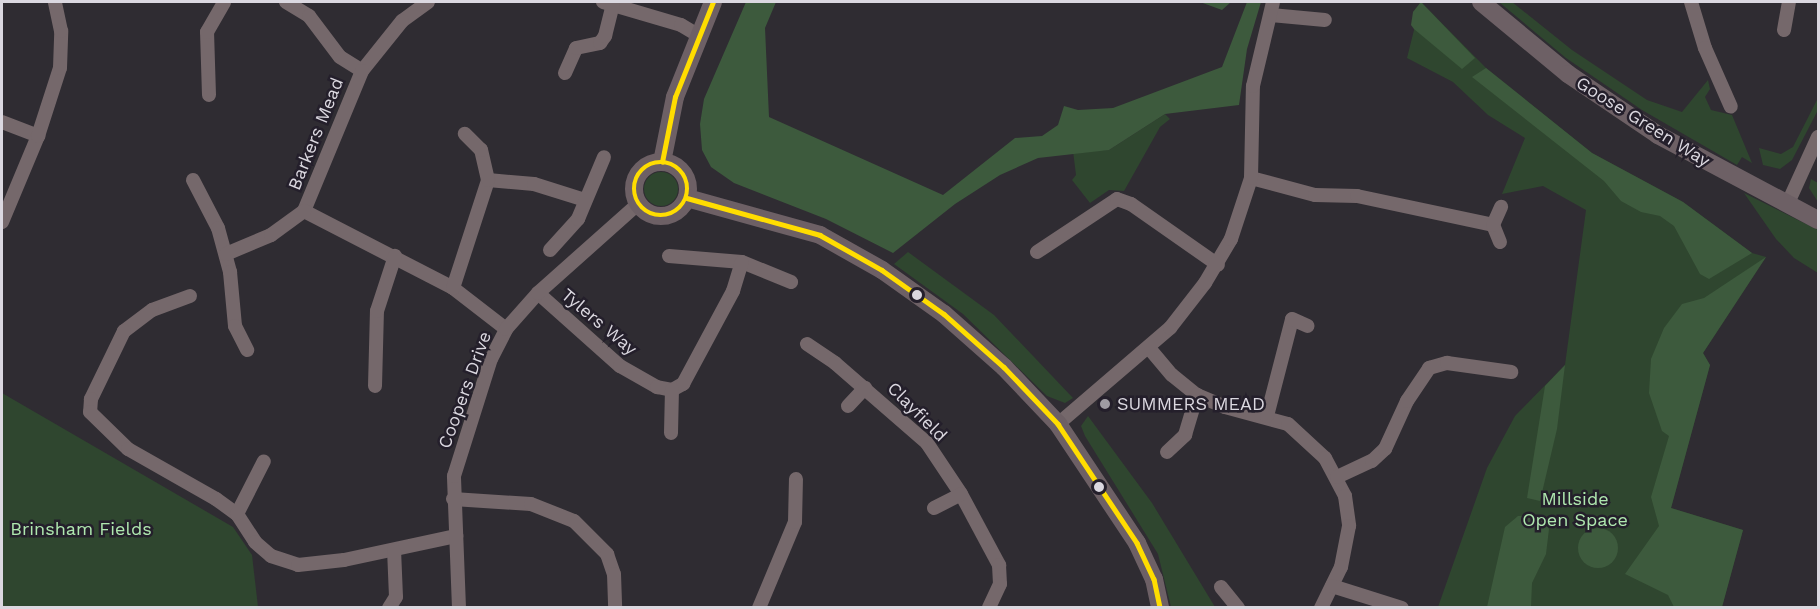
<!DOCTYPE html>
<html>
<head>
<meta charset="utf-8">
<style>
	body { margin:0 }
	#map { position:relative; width:1820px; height:609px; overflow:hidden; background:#2f2c32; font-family:"Work Sans",sans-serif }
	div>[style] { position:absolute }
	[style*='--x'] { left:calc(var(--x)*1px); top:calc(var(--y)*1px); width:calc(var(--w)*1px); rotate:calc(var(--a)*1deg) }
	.green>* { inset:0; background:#2f462f }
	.round { border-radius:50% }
	.forest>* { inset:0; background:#3d5a3d }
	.street>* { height:14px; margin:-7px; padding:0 7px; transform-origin:7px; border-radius:7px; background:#75686b }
	.secondary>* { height:18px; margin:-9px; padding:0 9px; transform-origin:9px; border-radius:9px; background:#6d6065 }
	.secondary>.ring { margin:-9px; padding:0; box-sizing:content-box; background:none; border:18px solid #6d6065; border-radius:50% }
	.bus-1>* { height:4.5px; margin:-2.25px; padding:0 2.25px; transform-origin:2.25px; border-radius:2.25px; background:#fd0 }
	.bus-1>.ring { margin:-2.25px; padding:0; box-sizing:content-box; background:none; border:4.5px solid #fd0; border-radius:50% }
	.dots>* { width:16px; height:16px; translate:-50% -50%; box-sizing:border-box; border:3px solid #241f2b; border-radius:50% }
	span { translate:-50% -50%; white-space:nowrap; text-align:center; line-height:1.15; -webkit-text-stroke:5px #241f2b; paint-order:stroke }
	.street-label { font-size:18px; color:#dbd8e0 }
	.poi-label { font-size:18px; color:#dbd8e0 }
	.left { translate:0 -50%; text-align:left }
	.park-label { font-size:18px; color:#afe8af }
	.frame { position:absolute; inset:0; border:3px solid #dbd8e0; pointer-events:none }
</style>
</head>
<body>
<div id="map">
	<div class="green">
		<div style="clip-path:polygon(1421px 2px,1486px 68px,1592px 153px,1683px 202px,1752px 253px,1766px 257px,1703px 353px,1710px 365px,1671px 508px,1743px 530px,1722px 607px,1438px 607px,1487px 468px,1515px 416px,1565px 365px,1586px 210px,1543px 186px,1502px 194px,1525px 138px,1488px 115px,1453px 82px,1407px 58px,1414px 30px,1413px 12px)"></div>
		<div style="clip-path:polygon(1499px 2px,1512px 2px,1572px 50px,1647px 100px,1682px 112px,1708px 80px,1710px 89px,1705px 97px,1711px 110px,1732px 115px,1752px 163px,1742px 157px,1737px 165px,1642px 110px,1566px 58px)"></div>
		<div style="clip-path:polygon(1818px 98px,1818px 110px,1792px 160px,1780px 169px,1763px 165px,1759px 148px,1781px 154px,1793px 147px)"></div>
		<div style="clip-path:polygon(1165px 114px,1170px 119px,1160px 127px,1124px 191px,1109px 190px,1090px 203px,1072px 180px,1076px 175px,1073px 151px,1109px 150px)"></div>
		<div class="round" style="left:644px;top:172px;width:34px;height:34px"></div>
		<div style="clip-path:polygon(1811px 179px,1818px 183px,1818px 202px,1809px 188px)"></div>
		<div style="clip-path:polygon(1744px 193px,1818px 230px,1818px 273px,1794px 258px,1776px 239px)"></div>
		<div style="clip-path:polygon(908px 252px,994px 315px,1073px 398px,1065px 403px,1047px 396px,963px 314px,894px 264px)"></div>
		<div style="clip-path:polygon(2px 393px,233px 527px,252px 555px,258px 607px,2px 607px)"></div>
		<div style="clip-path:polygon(1088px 416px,1152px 503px,1215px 607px,1171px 607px,1158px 554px,1085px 436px,1081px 426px)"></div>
	</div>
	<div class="forest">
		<div style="clip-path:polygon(746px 2px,776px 2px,765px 28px,769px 117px,943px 195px,1015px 138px,1042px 136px,1058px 125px,1064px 106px,1078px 110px,1113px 108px,1222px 67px,1247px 2px,1261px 2px,1247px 49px,1239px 105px,1165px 114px,1109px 150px,1038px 158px,1000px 175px,955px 204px,893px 253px,826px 219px,734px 183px,711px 167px,702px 150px,700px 124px,704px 99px)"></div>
		<div style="clip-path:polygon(1200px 2px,1231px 2px,1222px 10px)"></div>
		<div style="clip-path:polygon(1421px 2px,1475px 58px,1462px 69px,1414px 29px,1411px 25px,1413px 12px)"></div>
		<div style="clip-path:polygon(1486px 68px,1592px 153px,1683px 202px,1752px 253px,1709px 279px,1700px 274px,1674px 226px,1660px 216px,1641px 212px,1621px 201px,1604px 181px,1472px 77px)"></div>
		<div style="clip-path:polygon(1766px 257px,1703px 353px,1710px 365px,1671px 508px,1743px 530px,1722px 607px,1674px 607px,1668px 595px,1625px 574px,1659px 526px,1651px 497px,1669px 436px,1662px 431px,1649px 393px,1651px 359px,1664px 328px,1682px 304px,1704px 298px)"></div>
		<div style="clip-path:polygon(1565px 365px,1557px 429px,1540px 501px,1527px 498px,1545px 386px)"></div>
		<div style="clip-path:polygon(1539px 515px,1549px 529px,1546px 554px,1532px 583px,1531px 607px,1487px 607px,1505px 527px,1518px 516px)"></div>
		<div class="round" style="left:1578px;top:528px;width:40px;height:40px"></div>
	</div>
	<div class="street">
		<div style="--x:286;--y:2;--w:27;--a:31"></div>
		<div style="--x:309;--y:16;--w:51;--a:52.9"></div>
		<div style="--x:340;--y:57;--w:26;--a:32"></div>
		<div style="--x:428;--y:2;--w:32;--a:144"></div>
		<div style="--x:402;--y:21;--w:64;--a:128.7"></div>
		<div style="--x:362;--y:71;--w:152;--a:112.5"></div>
		<div style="--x:304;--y:211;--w:168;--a:27.3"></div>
		<div style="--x:453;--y:288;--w:67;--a:37.7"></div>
		<div style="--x:603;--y:2;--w:81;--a:16.4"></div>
		<div style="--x:681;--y:25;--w:21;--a:31"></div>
		<div style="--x:1691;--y:2;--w:48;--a:73.1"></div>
		<div style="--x:1705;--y:48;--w:64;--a:66.2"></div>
		<div style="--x:1271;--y:15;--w:54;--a:5.3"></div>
		<div style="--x:1784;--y:30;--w:28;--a:-80"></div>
		<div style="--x:565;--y:73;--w:27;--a:-66"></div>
		<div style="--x:576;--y:48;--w:25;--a:-12"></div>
		<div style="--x:600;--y:43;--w:9;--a:-54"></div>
		<div style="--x:605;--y:36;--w:33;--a:-76"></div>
		<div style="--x:209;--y:95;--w:63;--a:-91.8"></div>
		<div style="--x:207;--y:32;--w:34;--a:-60"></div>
		<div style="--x:2;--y:122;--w:39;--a:21"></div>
		<div style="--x:1251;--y:178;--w:66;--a:14.9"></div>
		<div style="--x:1315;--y:195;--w:42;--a:1.4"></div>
		<div style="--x:1357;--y:196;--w:139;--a:12"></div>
		<div style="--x:193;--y:180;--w:54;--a:62.5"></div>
		<div style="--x:218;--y:228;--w:46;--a:74.7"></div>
		<div style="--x:230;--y:272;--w:54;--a:84.7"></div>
		<div style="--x:235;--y:326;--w:27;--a:63"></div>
		<div style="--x:488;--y:180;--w:46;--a:5"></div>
		<div style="--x:534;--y:184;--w:53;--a:17.4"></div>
		<div style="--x:1787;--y:205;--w:75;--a:-65.5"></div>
		<div style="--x:2;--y:222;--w:93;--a:-67.3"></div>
		<div style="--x:38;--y:136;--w:71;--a:-72.1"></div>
		<div style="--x:60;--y:68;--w:37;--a:-88"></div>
		<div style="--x:61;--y:31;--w:30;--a:-102"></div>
		<div style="--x:1500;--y:242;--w:18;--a:-112"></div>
		<div style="--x:1493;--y:225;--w:20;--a:-66"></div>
		<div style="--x:550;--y:250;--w:42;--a:-47.9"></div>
		<div style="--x:578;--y:219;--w:67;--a:-67.2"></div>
		<div style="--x:1037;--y:252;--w:96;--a:-33.5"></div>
		<div style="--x:1117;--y:199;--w:15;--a:20"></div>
		<div style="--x:1131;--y:204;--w:106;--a:35"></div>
		<div style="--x:226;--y:254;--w:49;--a:-22.9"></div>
		<div style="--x:271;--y:235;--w:41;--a:-36"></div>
		<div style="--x:669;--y:256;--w:73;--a:4.7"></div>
		<div style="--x:742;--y:262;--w:53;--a:22.2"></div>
		<div style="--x:453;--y:288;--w:114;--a:-72"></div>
		<div style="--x:488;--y:180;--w:31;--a:-103"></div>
		<div style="--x:481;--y:150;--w:23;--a:-135"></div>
		<div style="--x:538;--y:293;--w:110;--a:41.7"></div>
		<div style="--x:620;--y:366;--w:43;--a:29.6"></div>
		<div style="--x:657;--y:387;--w:15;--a:11"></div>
		<div style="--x:672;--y:390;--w:13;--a:-29"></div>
		<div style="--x:683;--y:384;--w:106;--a:-61.7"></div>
		<div style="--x:733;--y:291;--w:30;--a:-73"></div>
		<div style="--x:190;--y:296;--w:40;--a:159.8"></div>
		<div style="--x:152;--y:310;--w:35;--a:143"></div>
		<div style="--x:124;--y:331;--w:76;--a:115.9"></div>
		<div style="--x:91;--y:399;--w:13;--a:94"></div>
		<div style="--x:90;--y:412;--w:53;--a:44.2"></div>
		<div style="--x:128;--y:449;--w:101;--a:29.6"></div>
		<div style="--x:216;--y:499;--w:26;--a:36"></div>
		<div style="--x:237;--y:514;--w:33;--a:57"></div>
		<div style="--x:255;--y:542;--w:21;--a:41"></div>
		<div style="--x:271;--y:556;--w:28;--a:18"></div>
		<div style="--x:298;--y:565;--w:46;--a:-6.2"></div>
		<div style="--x:344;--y:560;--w:115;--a:-12.1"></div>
		<div style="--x:807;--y:344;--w:34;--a:34"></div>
		<div style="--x:835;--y:363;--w:122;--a:41"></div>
		<div style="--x:927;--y:443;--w:61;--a:56.3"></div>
		<div style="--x:961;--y:494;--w:81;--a:61.8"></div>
		<div style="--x:999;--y:565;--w:19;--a:87"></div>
		<div style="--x:1000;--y:584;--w:26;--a:115"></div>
		<div style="--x:1149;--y:348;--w:35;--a:50"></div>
		<div style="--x:1172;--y:375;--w:32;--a:39"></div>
		<div style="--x:1197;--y:395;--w:30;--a:23"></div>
		<div style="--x:1225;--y:407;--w:65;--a:15.1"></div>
		<div style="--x:1288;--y:424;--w:50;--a:42.6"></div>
		<div style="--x:1325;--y:458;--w:43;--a:62.2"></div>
		<div style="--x:1345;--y:496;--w:30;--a:82"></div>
		<div style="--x:1349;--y:526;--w:42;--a:101"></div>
		<div style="--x:1341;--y:567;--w:46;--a:116"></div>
		<div style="--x:375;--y:386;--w:75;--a:-88.5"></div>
		<div style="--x:377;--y:311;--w:58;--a:-71.9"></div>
		<div style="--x:848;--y:406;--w:25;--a:-47"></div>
		<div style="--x:1267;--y:416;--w:100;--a:-75.5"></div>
		<div style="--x:1292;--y:319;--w:17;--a:24"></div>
		<div style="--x:1058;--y:424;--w:148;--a:-40.6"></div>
		<div style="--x:1170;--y:328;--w:57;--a:-52.1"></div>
		<div style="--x:1205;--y:283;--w:51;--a:-59.4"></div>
		<div style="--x:1231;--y:239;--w:64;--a:-71.8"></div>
		<div style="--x:1251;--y:178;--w:92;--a:-88.8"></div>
		<div style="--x:1253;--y:86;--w:86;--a:-76.6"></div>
		<div style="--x:671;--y:433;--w:43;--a:-88.7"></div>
		<div style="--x:1167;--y:452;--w:25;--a:-43"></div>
		<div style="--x:1185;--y:435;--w:42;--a:-73.3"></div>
		<div style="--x:1337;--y:477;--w:38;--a:-25"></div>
		<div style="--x:1372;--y:461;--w:18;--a:-43"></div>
		<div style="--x:1385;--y:449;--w:53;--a:-65.4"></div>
		<div style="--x:1407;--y:401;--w:40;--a:-56"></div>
		<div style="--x:1429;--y:368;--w:19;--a:-16"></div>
		<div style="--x:1447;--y:363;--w:65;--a:8"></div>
		<div style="--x:453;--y:499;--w:78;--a:3.7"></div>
		<div style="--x:531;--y:504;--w:46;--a:21.6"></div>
		<div style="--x:574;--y:521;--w:47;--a:45"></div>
		<div style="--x:607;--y:554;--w:21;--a:71"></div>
		<div style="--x:614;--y:574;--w:34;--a:88"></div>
		<div style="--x:934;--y:508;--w:30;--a:-27"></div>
		<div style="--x:237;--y:514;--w:59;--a:-63"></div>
		<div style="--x:1332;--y:586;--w:73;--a:17.4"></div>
		<div style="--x:1221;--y:587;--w:27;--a:51"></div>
		<div style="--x:389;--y:608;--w:13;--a:-58"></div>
		<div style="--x:396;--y:597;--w:47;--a:-92.4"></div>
		<div style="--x:459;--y:608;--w:132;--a:-92.2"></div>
		<div style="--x:454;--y:476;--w:123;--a:-72.5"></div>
		<div style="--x:491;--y:359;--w:34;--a:-63"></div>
		<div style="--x:506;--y:329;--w:48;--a:-48.4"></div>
		<div style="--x:538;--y:293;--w:134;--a:-41.7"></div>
		<div style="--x:759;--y:608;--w:93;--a:-67.3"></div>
		<div style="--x:795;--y:522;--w:43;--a:-88.7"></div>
	</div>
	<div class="secondary">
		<div style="--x:1481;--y:2;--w:113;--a:39.6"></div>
		<div style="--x:1568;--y:74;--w:109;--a:34.1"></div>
		<div style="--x:1658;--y:135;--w:181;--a:28"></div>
		<div style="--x:662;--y:162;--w:66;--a:-78.7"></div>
		<div style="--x:675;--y:97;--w:102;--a:-68.2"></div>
		<div class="ring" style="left:634px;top:162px;width:36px;height:36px"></div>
		<div style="--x:687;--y:198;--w:138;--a:15.5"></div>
		<div style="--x:820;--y:235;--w:71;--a:29.4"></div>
		<div style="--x:882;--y:270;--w:76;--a:35.4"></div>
		<div style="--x:944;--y:314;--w:80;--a:41.5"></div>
		<div style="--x:1004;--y:367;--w:79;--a:46.5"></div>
		<div style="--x:1058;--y:424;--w:143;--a:56.4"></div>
		<div style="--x:1137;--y:543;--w:40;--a:65"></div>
		<div style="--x:1154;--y:579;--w:30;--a:78"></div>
	</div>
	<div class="bus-1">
		<div style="--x:662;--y:162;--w:66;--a:-78.7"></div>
		<div style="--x:675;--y:97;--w:102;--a:-68.2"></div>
		<div class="ring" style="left:634px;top:162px;width:49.5px;height:49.5px"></div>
		<div style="--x:687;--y:198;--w:138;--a:15.5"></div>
		<div style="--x:820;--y:235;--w:71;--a:29.4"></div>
		<div style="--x:882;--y:270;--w:76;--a:35.4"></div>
		<div style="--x:944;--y:314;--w:80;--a:41.5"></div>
		<div style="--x:1004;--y:367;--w:79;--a:46.5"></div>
		<div style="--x:1058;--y:424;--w:143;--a:56.4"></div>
		<div style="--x:1137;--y:543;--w:40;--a:65"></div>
		<div style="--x:1154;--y:579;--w:30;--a:78"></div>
	</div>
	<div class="dots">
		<div style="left:917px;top:295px;background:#dbd8e0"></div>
		<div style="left:1105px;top:404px;background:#9f9ca3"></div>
		<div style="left:1099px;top:487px;background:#dbd8e0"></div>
	</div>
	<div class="street-label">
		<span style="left:1643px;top:122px;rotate:32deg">Goose Green Way</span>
		<span style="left:316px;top:134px;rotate:-68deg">Barkers Mead</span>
		<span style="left:599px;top:322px;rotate:40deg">Tylers Way</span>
		<span style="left:465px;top:390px;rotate:-70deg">Coopers Drive</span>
		<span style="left:917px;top:412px;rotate:45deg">Clayfield</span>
	</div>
	<div class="poi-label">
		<span class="left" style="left:1117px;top:404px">SUMMERS MEAD</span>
	</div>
	<div class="park-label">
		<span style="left:1575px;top:510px">Millside<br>Open Space</span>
		<span style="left:81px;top:529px">Brinsham Fields</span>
	</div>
	<div class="frame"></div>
</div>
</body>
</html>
